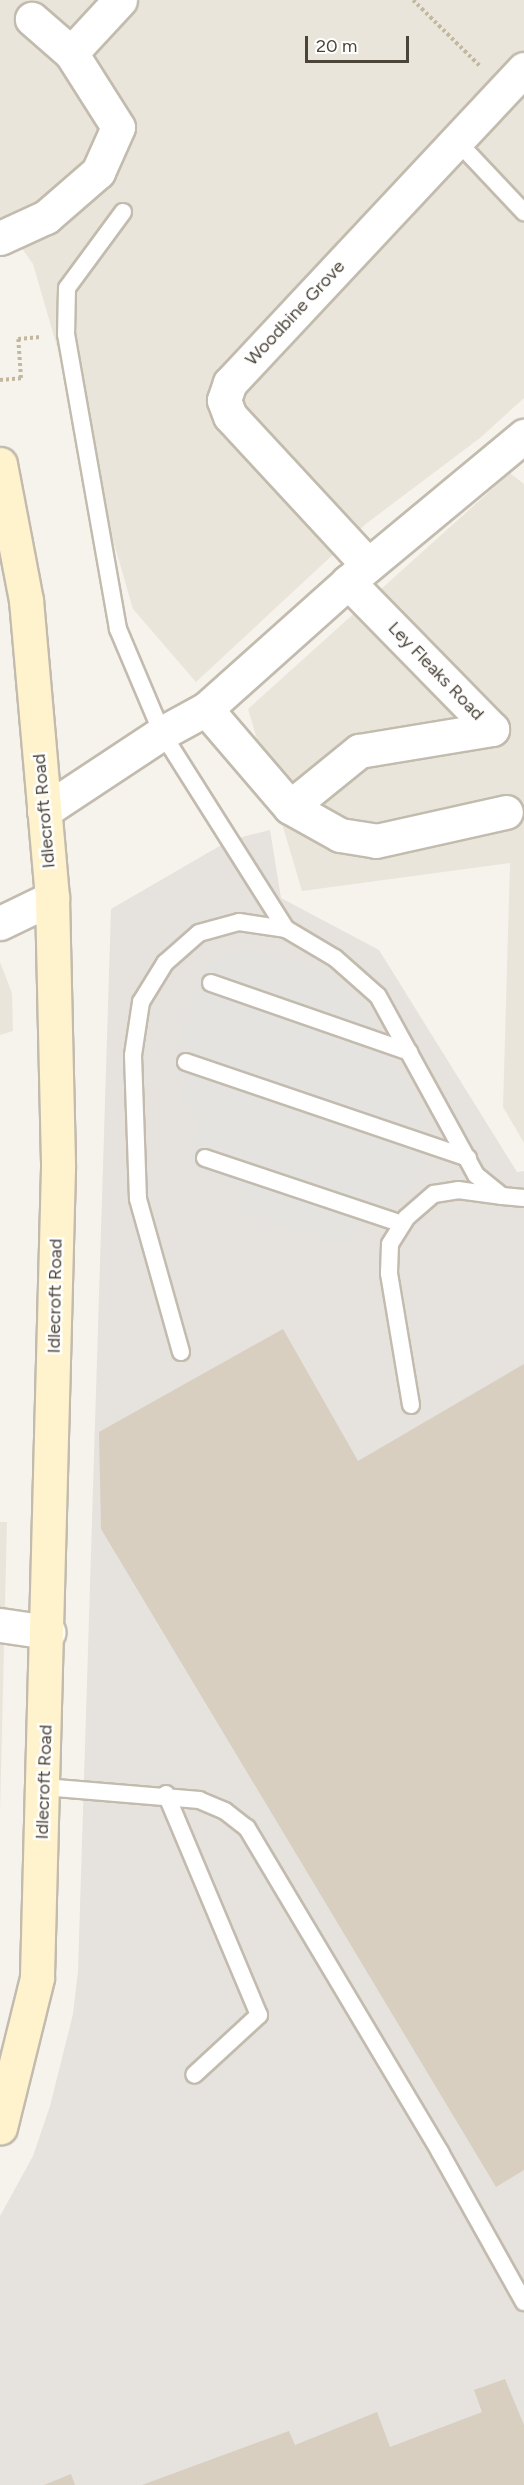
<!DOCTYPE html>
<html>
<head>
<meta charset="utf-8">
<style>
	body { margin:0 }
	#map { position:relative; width:524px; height:2485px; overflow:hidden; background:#f6f3ec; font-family:Figtree,sans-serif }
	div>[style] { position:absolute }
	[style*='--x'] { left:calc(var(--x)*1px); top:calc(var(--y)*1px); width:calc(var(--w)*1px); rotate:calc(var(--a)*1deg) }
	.residential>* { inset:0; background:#eae5da }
	.industrial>* { inset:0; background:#e6e2dd }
	.parking>* { inset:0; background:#e5e3e0 }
	.building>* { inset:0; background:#d8cfc1 }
	.path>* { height:4px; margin-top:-2px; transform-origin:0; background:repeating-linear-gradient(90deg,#c4b79f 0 3px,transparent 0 6px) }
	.roads { filter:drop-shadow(2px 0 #c2bbae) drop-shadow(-2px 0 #c2bbae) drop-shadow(0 2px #c2bbae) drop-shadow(0 -2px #c2bbae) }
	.lane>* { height:16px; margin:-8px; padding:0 8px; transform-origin:8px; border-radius:8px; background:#fff }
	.street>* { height:33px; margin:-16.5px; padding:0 16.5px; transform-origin:16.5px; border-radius:16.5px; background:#fff }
	.secondary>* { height:33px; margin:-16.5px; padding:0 16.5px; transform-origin:16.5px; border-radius:16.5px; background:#fff3cd }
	span { translate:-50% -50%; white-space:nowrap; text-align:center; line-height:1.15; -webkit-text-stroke:5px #fff; paint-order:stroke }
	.street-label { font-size:18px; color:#4b4439 }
	.scale { position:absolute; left:305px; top:36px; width:104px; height:27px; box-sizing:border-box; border:3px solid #4b4439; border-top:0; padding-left:8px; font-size:18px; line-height:21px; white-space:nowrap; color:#4b4439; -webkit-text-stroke:4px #fff; paint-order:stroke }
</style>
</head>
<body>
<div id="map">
	<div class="residential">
		<div style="clip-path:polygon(0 0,524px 0,524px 398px,480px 438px,367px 523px,196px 682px,133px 609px,33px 264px,0 217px)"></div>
		<div style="clip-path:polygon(510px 473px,524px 484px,524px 1143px,503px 1107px,510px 863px,302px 891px,248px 709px)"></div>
		<div style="clip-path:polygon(0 962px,12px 993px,13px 1031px,0 1035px)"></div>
		<div style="clip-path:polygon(0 1522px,7px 1522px,0 1814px)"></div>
	</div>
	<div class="industrial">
		<div style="clip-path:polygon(270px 830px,281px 898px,379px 950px,517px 1172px,524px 1171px,524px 2485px,0 2485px,0 2216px,33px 2156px,50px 2106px,73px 2014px,78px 1971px,111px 909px,230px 840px)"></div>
	</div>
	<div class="parking">
		<div style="clip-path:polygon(247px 949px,280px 955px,342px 984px,362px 1008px,422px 1115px,427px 1143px,424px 1166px,412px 1186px,343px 1244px,241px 1212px,248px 1188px,186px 1165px,205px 1112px,179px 1104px,185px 1081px,169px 1075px,205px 964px)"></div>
	</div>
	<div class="building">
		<div style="clip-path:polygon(283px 1329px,358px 1461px,524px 1364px,524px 2170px,496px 2187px,101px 1529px,99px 1432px)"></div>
		<div style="clip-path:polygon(505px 2379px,524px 2425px,524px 2485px,142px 2485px,289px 2431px,295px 2445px,377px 2412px,390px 2447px,482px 2412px,474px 2390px)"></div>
		<div style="clip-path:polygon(71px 2474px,75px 2485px,44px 2485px)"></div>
	</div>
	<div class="path">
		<div style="--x:413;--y:0;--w:94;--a:44.6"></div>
		<div style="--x:0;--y:380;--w:21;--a:-5"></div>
		<div style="--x:21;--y:378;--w:39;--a:-94"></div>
		<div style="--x:18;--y:339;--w:23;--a:-5"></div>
	</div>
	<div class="roads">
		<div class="lane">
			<div style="--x:457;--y:141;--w:98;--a:46.7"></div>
			<div style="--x:123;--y:212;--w:94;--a:126.4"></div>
			<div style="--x:67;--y:288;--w:46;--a:91.2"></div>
			<div style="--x:66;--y:334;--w:300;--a:80"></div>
			<div style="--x:118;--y:629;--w:113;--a:67.1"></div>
			<div style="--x:162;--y:733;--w:232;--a:57.7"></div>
			<div style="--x:211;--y:983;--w:210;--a:19.2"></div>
			<div style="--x:186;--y:1062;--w:298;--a:18.8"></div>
			<div style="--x:205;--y:1158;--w:208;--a:18.5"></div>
			<div style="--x:181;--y:1352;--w:159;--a:-105.7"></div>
			<div style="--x:138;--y:1199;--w:144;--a:-92"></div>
			<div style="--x:133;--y:1055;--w:54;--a:-81.4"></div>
			<div style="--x:141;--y:1002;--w:46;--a:-58.4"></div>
			<div style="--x:165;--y:963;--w:45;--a:-41.4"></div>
			<div style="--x:199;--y:933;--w:41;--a:-15.4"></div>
			<div style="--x:239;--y:922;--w:48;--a:8.5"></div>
			<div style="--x:286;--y:929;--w:57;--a:30.6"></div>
			<div style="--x:335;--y:958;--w:57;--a:41.5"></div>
			<div style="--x:378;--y:996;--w:204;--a:61.3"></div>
			<div style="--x:476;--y:1175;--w:33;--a:39"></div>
			<div style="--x:502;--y:1196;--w:22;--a:5"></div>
			<div style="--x:411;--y:1405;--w:134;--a:-99.5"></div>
			<div style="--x:389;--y:1273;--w:29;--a:-88"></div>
			<div style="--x:390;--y:1244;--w:31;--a:-58"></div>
			<div style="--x:406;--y:1218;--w:37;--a:-41"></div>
			<div style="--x:434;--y:1194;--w:24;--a:-9"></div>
			<div style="--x:458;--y:1190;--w:43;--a:7.9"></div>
			<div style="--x:44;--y:1787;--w:156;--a:4.8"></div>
			<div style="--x:199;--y:1800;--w:28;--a:23"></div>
			<div style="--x:225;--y:1811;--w:28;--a:38"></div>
			<div style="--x:247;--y:1828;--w:377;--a:59.2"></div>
			<div style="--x:440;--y:2152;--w:172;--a:60.8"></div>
			<div style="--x:166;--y:1794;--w:240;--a:67.2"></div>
			<div style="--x:259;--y:2015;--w:88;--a:137.3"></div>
		</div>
		<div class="street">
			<div style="--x:71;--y:53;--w:72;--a:-47.2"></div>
			<div style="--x:0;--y:238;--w:51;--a:-24.5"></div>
			<div style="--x:46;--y:217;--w:69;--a:-40.9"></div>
			<div style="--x:98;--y:172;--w:49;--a:-66"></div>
			<div style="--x:118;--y:127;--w:88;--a:-122.4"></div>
			<div style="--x:71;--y:53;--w:52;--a:-138.9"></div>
			<div style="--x:368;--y:565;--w:203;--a:-132.8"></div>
			<div style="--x:230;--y:416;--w:17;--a:-111"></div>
			<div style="--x:224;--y:400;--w:18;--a:-71"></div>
			<div style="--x:230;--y:383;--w:430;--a:-46.9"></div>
			<div style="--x:206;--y:709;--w:129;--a:49.4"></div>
			<div style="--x:290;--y:807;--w:89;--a:-39.1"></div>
			<div style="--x:359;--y:751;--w:135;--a:-9.4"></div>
			<div style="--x:492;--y:729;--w:206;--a:-134.4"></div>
			<div style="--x:290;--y:807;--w:57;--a:29.2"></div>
			<div style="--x:340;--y:835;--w:36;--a:9"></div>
			<div style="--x:376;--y:841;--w:133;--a:-12.6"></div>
			<div style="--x:44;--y:811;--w:141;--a:-33.5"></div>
			<div style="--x:162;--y:733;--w:50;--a:-28.6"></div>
			<div style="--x:206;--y:709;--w:191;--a:-41.8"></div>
			<div style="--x:348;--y:582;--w:229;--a:-39.7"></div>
			<div style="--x:0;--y:923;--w:58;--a:-25.7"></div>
			<div style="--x:0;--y:1625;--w:49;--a:8.3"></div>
		</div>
		<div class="secondary">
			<div style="--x:0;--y:464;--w:138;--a:79.2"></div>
			<div style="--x:26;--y:600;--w:299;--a:85"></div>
			<div style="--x:52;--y:898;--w:270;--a:88.7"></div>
			<div style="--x:58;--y:1168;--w:810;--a:91.49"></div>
			<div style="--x:37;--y:1978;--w:154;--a:103.9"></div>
		</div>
	</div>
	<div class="street-label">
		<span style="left:295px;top:313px;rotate:-47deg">Woodbine Grove</span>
		<span style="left:436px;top:671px;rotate:46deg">Ley Fleaks Road</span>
		<span style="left:44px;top:811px;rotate:-95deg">Idlecroft Road</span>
		<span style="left:55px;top:1296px;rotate:-89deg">Idlecroft Road</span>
		<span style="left:44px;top:1782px;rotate:-88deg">Idlecroft Road</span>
	</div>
	<div class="scale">20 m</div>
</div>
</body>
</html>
